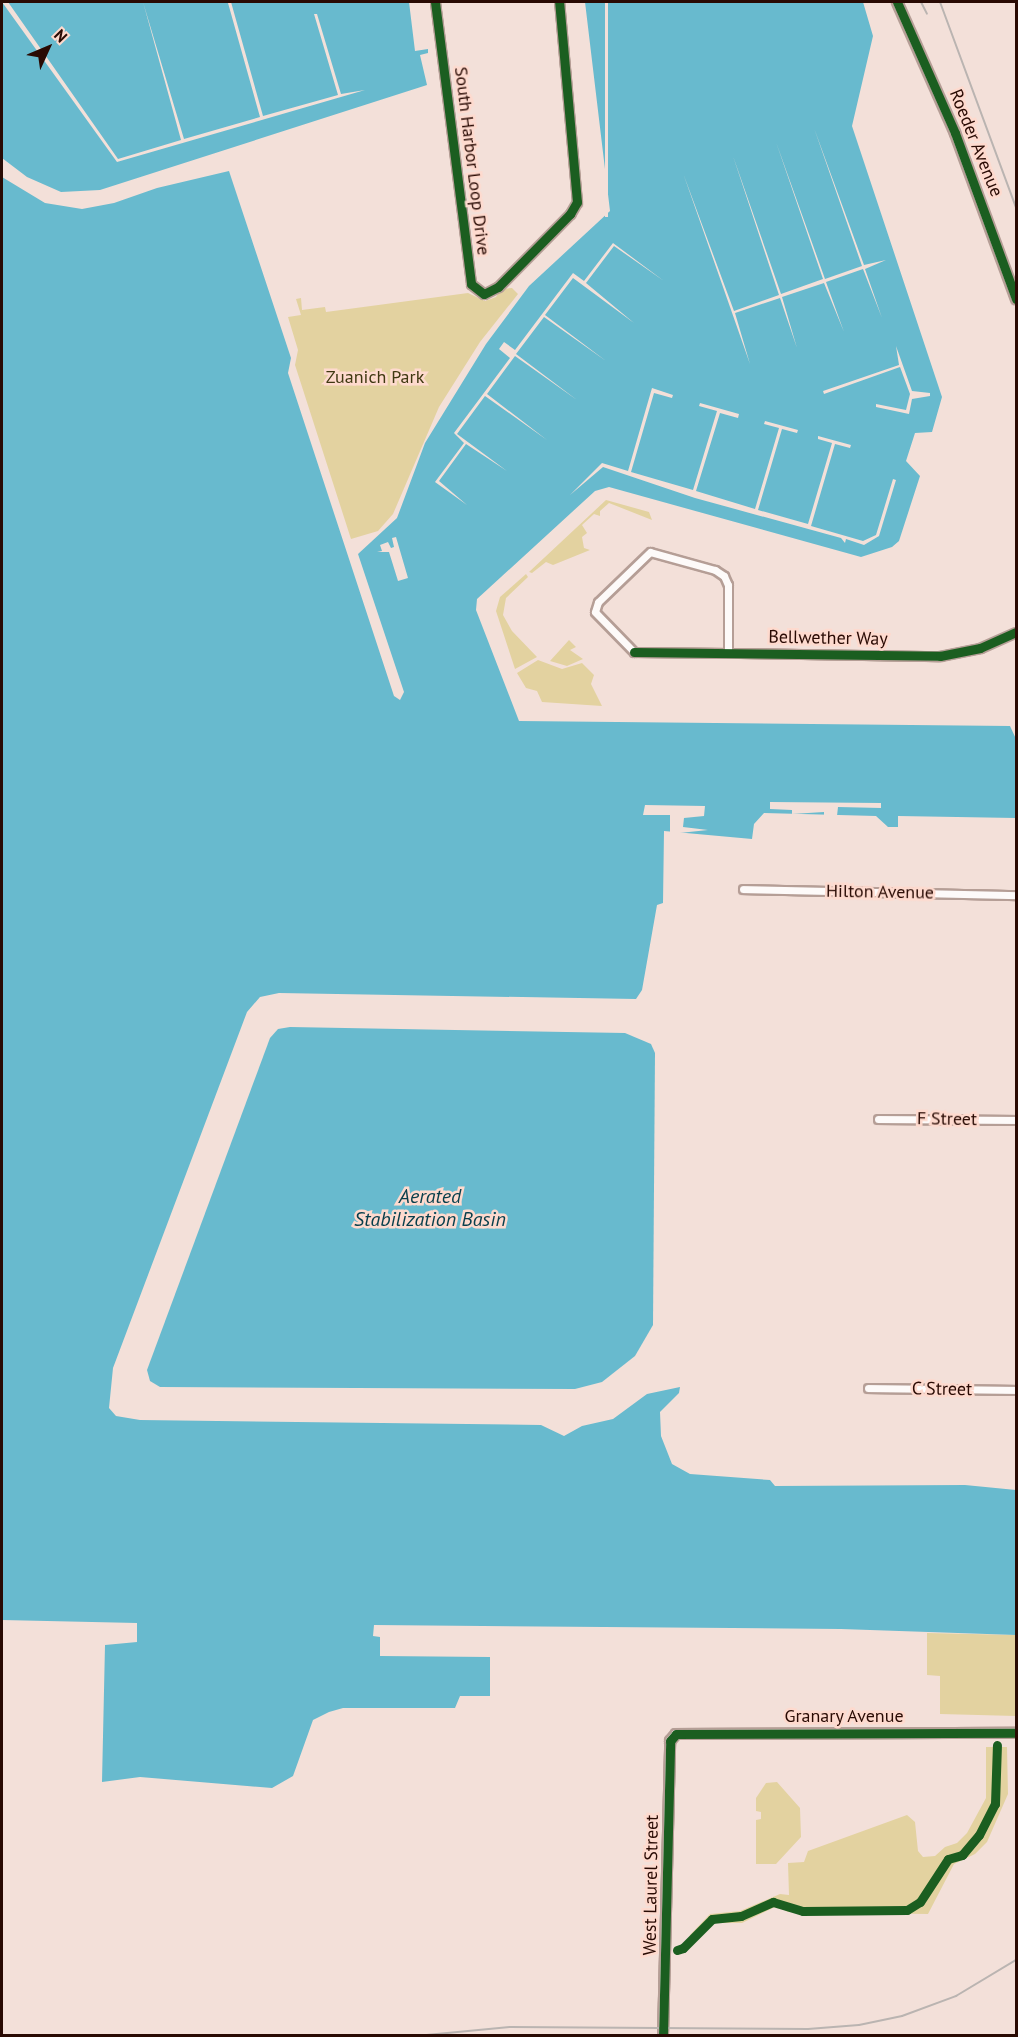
<!DOCTYPE html>
<html>
<head>
<meta charset="utf-8">
<style>
	body { margin:0 }
	#map { position:relative; width:1018px; height:2037px; overflow:hidden; background:#f3e0d9; font-family:"PT Sans",sans-serif }
	div>[style] { position:absolute }
	[style*='--x'] { left:calc(var(--x)*1px); top:calc(var(--y)*1px); width:calc(var(--w)*1px); rotate:calc(var(--a)*1deg) }
	.green>* { inset:0; background:#e3d2a0 }
	.water>* { inset:0; background:#68bace }
	.pier>* { inset:0; background:#f3e0d9; transform-origin:0 0 }
	.roads { filter:drop-shadow(2px 0 #b59e96) drop-shadow(-2px 0 #b59e96) drop-shadow(0 2px #b59e96) drop-shadow(0 -2px #b59e96) }
	.minor>* { height:7px; margin:-3.5px; padding:0 3.5px; transform-origin:3.5px; border-radius:3.5px; background:#fdfaf9 }
	.tertiary>* { height:8px; margin:-4px; padding:0 4px; transform-origin:4px; border-radius:4px; background:#fdfaf9 }
	.rail>* { height:2px; margin:-1px; padding:0 1px; transform-origin:1px; border-radius:1px; background:#bab4b1 }
	.cycleway>* { height:9px; margin:-4.5px; padding:0 4.5px; transform-origin:4.5px; border-radius:4.5px; background:#1b5e20 }
	span { translate:-50% -50%; white-space:nowrap; text-align:center; line-height:1.15; -webkit-text-stroke:5px #fedace; paint-order:stroke }
	.street-label { font-size:18px; color:#290a03 }
	.park-label { font-size:18px; color:#3f3811 }
	.water-label { font-size:20px; color:#073e4b; font-style:italic }
	.frame { position:absolute; inset:0; border:3px solid #290a03; pointer-events:none }
	.north { position:absolute; left:18px; top:18px; width:60px; height:60px; -webkit-text-stroke:4px #fedace; paint-order:stroke; rotate:46deg; font-size:16px; font-weight:700; line-height:24px; text-align:center; color:#290a03 }
	.north::after { content:''; display:block; margin:auto; width:21px; height:27px; background:#290a03; clip-path:polygon(50% 0,100% 100%,50% 72%,0 100%) }
</style>
</head>
<body>
<div id="map">
	<div class="green">
		<div style="clip-path:polygon(512px 288px,518px 294px,480px 342px,439px 407px,393px 514px,378px 531px,351px 539px,295px 365px,298px 350px,288px 317px,301px 315px,296px 299px,301px 298px,302px 310px,325px 307px,326px 312px,468px 293px,485px 301px,496px 297px,501px 289px)"></div>
		<div style="clip-path:polygon(606px 500px,649px 512px,652px 520px,609px 503px,600px 511px,600px 516px,594px 514px,582px 525px,587px 533px,582px 537px,584px 548px,590px 550px,553px 565px,546px 562px,532px 573px,529px 572px)"></div>
		<div style="clip-path:polygon(526px 574px,528px 577px,506px 598px,503px 615px,512px 631px,537px 657px,515px 669px,496px 611px,500px 597px)"></div>
		<div style="clip-path:polygon(569px 640px,576px 647px,570px 650px,583px 659px,567px 666px,550px 661px)"></div>
		<div style="clip-path:polygon(538px 660px,562px 669px,582px 663px,594px 675px,591px 684px,602px 706px,542px 702px,537px 691px,526px 688px,517px 673px)"></div>
		<div style="clip-path:polygon(927px 1633px,1016px 1635px,1016px 1716px,940px 1714px,940px 1676px,927px 1675px)"></div>
		<div style="clip-path:polygon(986px 1747px,1007px 1747px,1008px 1794px,987px 1842px,975px 1854px,954px 1864px,928px 1914px,788px 1912px,777px 1906px,742px 1923px,711px 1923px,693px 1945px,689px 1944px,690px 1935px,710px 1914px,740px 1911px,780px 1894px,789px 1895px,788px 1863px,804px 1862px,808px 1851px,907px 1815px,915px 1822px,918px 1851px,923px 1857px,935px 1856px,945px 1847px,957px 1843px,967px 1833px,986px 1798px)"></div>
		<div style="clip-path:polygon(777px 1782px,800px 1808px,801px 1837px,776px 1864px,756px 1864px,756px 1820px,761px 1819px,761px 1812px,756px 1811px,756px 1798px,766px 1783px)"></div>
	</div>
	<div class="water">
		<div style="clip-path:polygon(2px 2px,409px 2px,415px 51px,428px 49px,428px 53px,420px 55px,427px 85px,100px 190px,61px 192px,27px 177px,2px 158px)"></div>
		<div style="clip-path:polygon(585px 2px,863px 2px,873px 36px,852px 126px,942px 397px,932px 432px,915px 433px,906px 461px,920px 476px,899px 541px,892px 547px,861px 557px,609px 487px,595px 491px,477px 599px,476px 610px,519px 721px,1010px 726px,1016px 739px,1016px 818px,898px 816px,898px 827px,888px 827px,876px 816px,764px 813px,754px 824px,752px 839px,664px 831px,663px 903px,657px 905px,642px 990px,636px 999px,279px 993px,260px 997px,247px 1012px,113px 1368px,109px 1408px,116px 1416px,140px 1420px,541px 1425px,564px 1436px,582px 1426px,613px 1419px,647px 1394px,680px 1387px,679px 1393px,660px 1412px,661px 1436px,672px 1464px,690px 1474px,770px 1480px,775px 1486px,965px 1485px,1016px 1490px,1016px 1635px,841px 1629px,374px 1625px,373px 1636px,380px 1637px,380px 1656px,490px 1657px,490px 1696px,460px 1696px,455px 1708px,343px 1708px,329px 1712px,313px 1720px,293px 1776px,272px 1788px,140px 1777px,102px 1782px,105px 1645px,137px 1642px,137px 1623px,2px 1620px,2px 177px,45px 203px,82px 209px,114px 203px,157px 188px,229px 171px,291px 358px,288px 373px,394px 696px,400px 700px,404px 692px,358px 554px,397px 518px,425px 443px,486px 344px,529px 286px,610px 211px)"></div>
		<div style="clip-path:polygon(290px 1027px,625px 1033px,651px 1044px,655px 1053px,653px 1325px,635px 1356px,602px 1382px,575px 1389px,160px 1387px,150px 1381px,147px 1370px,270px 1038px,278px 1029px)"></div>
	</div>
	<div class="pier">
		<div style="clip-path:polygon(2px 2px,8px 2px,118px 159px,181px 140px,143px 2px,184px 139px,260px 117px,228px 3px,231px 2px,263px 116px,338px 95px,314px 14px,317px 14px,341px 94px,365px 90px,117px 162px)"></div>
		<div style="left:605px;top:2px;width:3px;height:215px"></div>
		<div style="clip-path:polygon(814px 128px,864px 265px,886px 260px,865px 269px,882px 318px,863px 269px,826px 282px,844px 332px,824px 283px,782px 297px,797px 348px,780px 298px,735px 313px,750px 364px,683px 173px,734px 311px,779px 295px,733px 156px,781px 294px,823px 279px,776px 142px,825px 279px,862px 266px)"></div>
		<div style="clip-path:polygon(613px 243px,664px 281px,614px 246px,586px 283px,634px 323px,573px 278px,545px 315px,606px 361px,544px 317px,516px 354px,577px 400px,515px 356px,487px 394px,547px 440px,485px 396px,457px 434px,507px 471px,466px 444px,439px 481px,467px 505px,435px 482px,464px 443px,454px 433px,510px 358px,499px 349px,504px 342px,515px 350px,573px 273px,584px 281px)"></div>
		<div style="clip-path:polygon(896px 346px,912px 391px,930px 393px,930px 396px,912px 399px,909px 414px,876px 407px,876px 404px,906px 410px,910px 394px,900px 367px,824px 394px,823px 391px,899px 365px)"></div>
		<div style="clip-path:polygon(652px 388px,673px 395px,672px 398px,654px 393px,631px 472px,693px 490px,717px 411px,699px 406px,700px 403px,739px 414px,738px 418px,720px 413px,696px 491px,755px 509px,779px 428px,764px 424px,765px 421px,798px 430px,797px 433px,782px 429px,758px 510px,808px 524px,832px 443px,818px 439px,818px 436px,851px 445px,850px 448px,835px 444px,811px 526px,863px 541px,876px 535px,893px 479px,896px 480px,879px 536px,864px 545px,846px 539px,845px 543px,841px 538px,695px 498px,603px 467px,570px 495px,602px 463px,628px 471px)"></div>
		<div style="clip-path:polygon(396px 537px,408px 578px,398px 581px,389px 552px,377px 552px,382px 551px,380px 545px,388px 542px,391px 548px,394px 547px,392px 538px)"></div>
		<div style="clip-path:polygon(770px 802px,881px 803px,881px 808px,838px 807px,837px 816px,824px 816px,824px 812px,792px 814px,792px 810px,770px 809px)"></div>
		<div style="clip-path:polygon(645px 805px,705px 806px,704px 816px,684px 818px,683px 827px,708px 830px,670px 834px,670px 815px,643px 815px)"></div>
	</div>
	<div class="roads">
		<div class="minor">
			<div style="--x:435;--y:2;--w:284;--a:82.7"></div>
			<div style="--x:471;--y:284;--w:16;--a:38"></div>
			<div style="--x:484;--y:294;--w:16;--a:-27"></div>
			<div style="--x:498;--y:287;--w:103;--a:-45.4"></div>
			<div style="--x:570;--y:214;--w:14;--a:-60"></div>
			<div style="--x:577;--y:202;--w:201;--a:-95.1"></div>
			<div style="--x:728;--y:653;--w:68;--a:-90"></div>
			<div style="--x:728;--y:585;--w:10;--a:-114"></div>
			<div style="--x:724;--y:576;--w:11;--a:-146"></div>
			<div style="--x:715;--y:570;--w:67;--a:-164.5"></div>
			<div style="--x:650;--y:552;--w:72;--a:136.1"></div>
			<div style="--x:598;--y:602;--w:10;--a:107"></div>
			<div style="--x:595;--y:612;--w:56;--a:45.7"></div>
			<div style="--x:634;--y:652;--w:94;--a:0.6"></div>
			<div style="--x:728;--y:653;--w:12;--a:0"></div>
			<div style="--x:740;--y:653;--w:200;--a:0.9"></div>
			<div style="--x:940;--y:656;--w:41;--a:-11.3"></div>
			<div style="--x:980;--y:648;--w:39;--a:-24"></div>
			<div style="--x:743;--y:889;--w:273;--a:1.3"></div>
			<div style="--x:878;--y:1119;--w:138;--a:0.4"></div>
			<div style="--x:868;--y:1388;--w:148;--a:0.8"></div>
		</div>
		<div class="tertiary">
			<div style="--x:897;--y:2;--w:143;--a:66.1"></div>
			<div style="--x:955;--y:133;--w:177;--a:69.8"></div>
			<div style="--x:663;--y:2036;--w:295;--a:-88.6"></div>
			<div style="--x:670;--y:1741;--w:9;--a:-49"></div>
			<div style="--x:676;--y:1734;--w:340;--a:-0.2"></div>
		</div>
	</div>
	<div class="rail">
		<div style="--x:921;--y:2;--w:13;--a:63"></div>
		<div style="--x:940;--y:2;--w:220;--a:69.7"></div>
		<div style="--x:416;--y:2036;--w:94;--a:-5.5"></div>
		<div style="--x:510;--y:2027;--w:298;--a:0.4"></div>
		<div style="--x:808;--y:2029;--w:51;--a:-4.5"></div>
		<div style="--x:859;--y:2025;--w:44;--a:-11.8"></div>
		<div style="--x:902;--y:2016;--w:58;--a:-20.3"></div>
		<div style="--x:956;--y:1996;--w:70;--a:-31"></div>
	</div>
	<div class="cycleway">
		<div style="--x:435;--y:2;--w:284;--a:82.7"></div>
		<div style="--x:471;--y:284;--w:16;--a:38"></div>
		<div style="--x:484;--y:294;--w:16;--a:-27"></div>
		<div style="--x:498;--y:287;--w:103;--a:-45.4"></div>
		<div style="--x:570;--y:214;--w:14;--a:-60"></div>
		<div style="--x:577;--y:202;--w:201;--a:-95.1"></div>
		<div style="--x:897;--y:2;--w:143;--a:66.1"></div>
		<div style="--x:955;--y:133;--w:177;--a:69.8"></div>
		<div style="--x:634;--y:652;--w:306;--a:0.7"></div>
		<div style="--x:940;--y:656;--w:41;--a:-11.3"></div>
		<div style="--x:980;--y:648;--w:39;--a:-24"></div>
		<div style="--x:677;--y:1950;--w:6;--a:-18"></div>
		<div style="--x:683;--y:1948;--w:41;--a:-45"></div>
		<div style="--x:712;--y:1919;--w:29;--a:-6"></div>
		<div style="--x:741;--y:1916;--w:35;--a:-24"></div>
		<div style="--x:773;--y:1902;--w:31;--a:17"></div>
		<div style="--x:803;--y:1911;--w:104;--a:-0.6"></div>
		<div style="--x:907;--y:1910;--w:15;--a:-32"></div>
		<div style="--x:920;--y:1902;--w:51;--a:-56.9"></div>
		<div style="--x:948;--y:1859;--w:15;--a:-16"></div>
		<div style="--x:962;--y:1855;--w:26;--a:-50"></div>
		<div style="--x:979;--y:1835;--w:35;--a:-63"></div>
		<div style="--x:995;--y:1804;--w:59;--a:-88.1"></div>
		<div style="--x:663;--y:2036;--w:295;--a:-88.6"></div>
		<div style="--x:670;--y:1741;--w:9;--a:-49"></div>
		<div style="--x:676;--y:1734;--w:340;--a:-0.2"></div>
	</div>
	<div class="street-label">
		<span style="left:976px;top:143px;rotate:68deg">Roeder Avenue</span>
		<span style="left:472px;top:161px;rotate:83deg">South Harbor Loop Drive</span>
		<span style="left:828px;top:638px;rotate:1deg">Bellwether Way</span>
		<span style="left:880px;top:892px;rotate:1deg">Hilton Avenue</span>
		<span style="left:947px;top:1119px;rotate:1deg">F Street</span>
		<span style="left:942px;top:1389px;rotate:1deg">C Street</span>
		<span style="left:844px;top:1716px">Granary Avenue</span>
		<span style="left:651px;top:1885px;rotate:-89deg">West Laurel Street</span>
	</div>
	<div class="park-label">
		<span style="left:375px;top:377px">Zuanich Park</span>
	</div>
	<div class="water-label">
		<span style="left:430px;top:1208px">Aerated<br>Stabilization Basin</span>
	</div>
	<div class="frame"></div>
	<div class="north">N</div>
</div>
</body>
</html>
